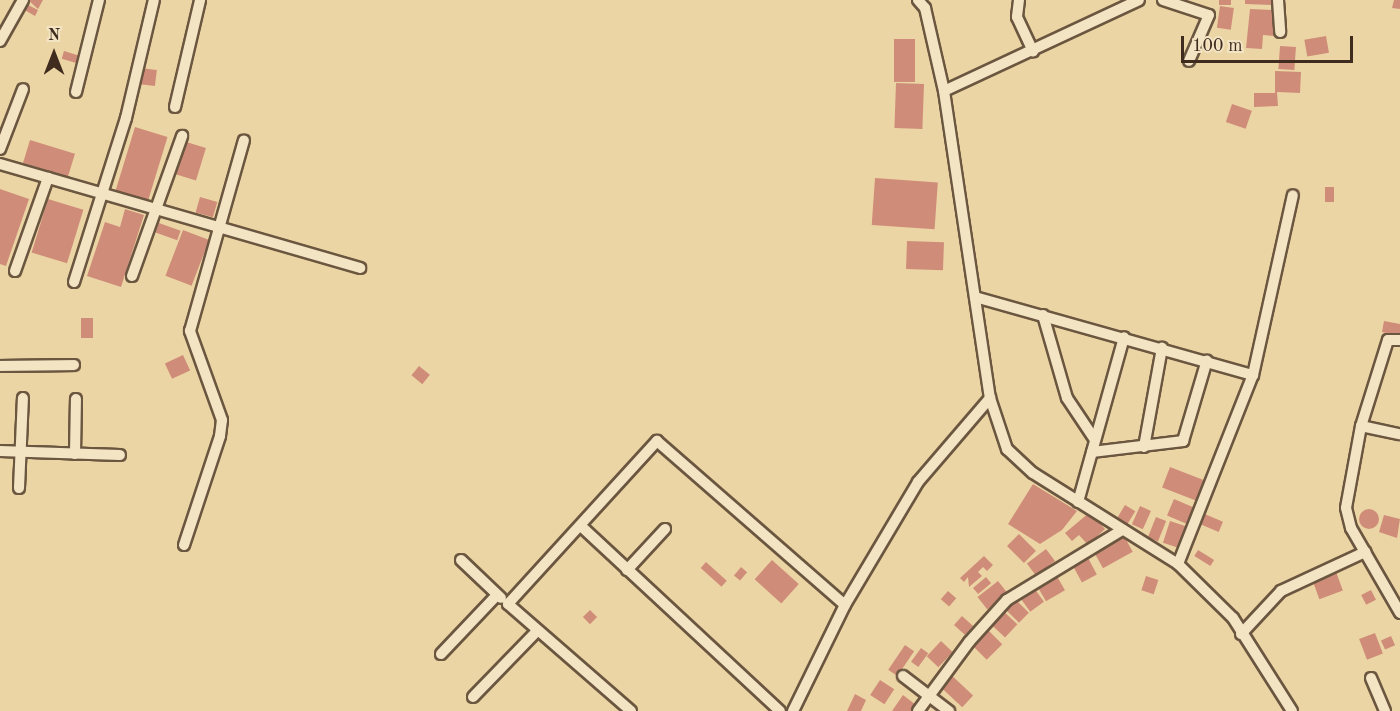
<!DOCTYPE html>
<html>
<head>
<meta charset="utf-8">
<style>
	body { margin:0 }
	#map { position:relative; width:1400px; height:711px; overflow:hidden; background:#ecd5a4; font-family:"Old Standard TT",serif }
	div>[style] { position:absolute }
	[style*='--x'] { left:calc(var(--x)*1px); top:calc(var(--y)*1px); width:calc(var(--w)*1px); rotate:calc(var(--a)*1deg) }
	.building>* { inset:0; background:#cf8d79; transform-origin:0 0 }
	.round { border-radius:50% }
	.roads { filter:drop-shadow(2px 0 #6b5640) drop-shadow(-2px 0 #6b5640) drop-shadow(0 2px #6b5640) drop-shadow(0 -2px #6b5640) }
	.street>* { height:10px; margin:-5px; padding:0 5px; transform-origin:5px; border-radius:5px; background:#f3e4c4 }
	span { translate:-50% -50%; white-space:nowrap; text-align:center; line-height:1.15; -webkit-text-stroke:4.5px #f3e4c4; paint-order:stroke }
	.north { position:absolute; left:24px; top:24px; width:60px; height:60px; -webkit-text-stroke:4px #f3e4c4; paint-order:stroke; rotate:0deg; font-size:16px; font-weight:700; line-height:24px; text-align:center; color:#402c1f }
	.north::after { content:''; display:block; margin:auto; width:21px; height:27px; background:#402c1f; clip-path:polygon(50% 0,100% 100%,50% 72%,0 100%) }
	.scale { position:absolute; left:1181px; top:36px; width:172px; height:27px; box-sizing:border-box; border:3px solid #402c1f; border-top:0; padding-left:8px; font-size:18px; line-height:21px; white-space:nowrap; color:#402c1f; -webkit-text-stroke:4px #f3e4c4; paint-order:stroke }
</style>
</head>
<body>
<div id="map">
	<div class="building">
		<div style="clip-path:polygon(28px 0,43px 0,38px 9px)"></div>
		<div style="left:1219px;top:0;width:12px;height:5px"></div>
		<div style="clip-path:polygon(1245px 0,1273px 0,1273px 5px,1245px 4px)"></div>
		<div style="clip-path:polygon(1394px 0,1400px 0,1400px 9px,1392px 8px)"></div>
		<div style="clip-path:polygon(24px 3px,38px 10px,35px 16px,21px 8px)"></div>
		<div style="left:1220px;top:6px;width:14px;height:22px;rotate:8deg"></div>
		<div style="clip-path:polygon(1250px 9px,1275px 10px,1274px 36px,1263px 35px,1262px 49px,1246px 48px)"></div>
		<div style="left:1326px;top:36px;width:17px;height:22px;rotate:80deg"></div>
		<div style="left:894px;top:39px;width:21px;height:43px"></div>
		<div style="left:1280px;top:46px;width:16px;height:23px;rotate:4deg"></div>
		<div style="left:64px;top:51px;width:17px;height:8px;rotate:17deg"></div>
		<div style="left:140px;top:68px;width:17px;height:16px;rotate:7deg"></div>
		<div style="clip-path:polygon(1275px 71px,1301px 72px,1300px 93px,1277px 92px,1278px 106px,1254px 107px,1254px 93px,1275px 93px)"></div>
		<div style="left:896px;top:83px;width:28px;height:45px;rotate:2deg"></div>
		<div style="left:1232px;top:104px;width:21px;height:19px;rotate:19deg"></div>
		<div style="left:135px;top:127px;width:34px;height:70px;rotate:17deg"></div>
		<div style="left:30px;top:140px;width:47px;height:24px;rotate:17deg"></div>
		<div style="left:183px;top:141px;width:24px;height:34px;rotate:17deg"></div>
		<div style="left:875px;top:178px;width:63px;height:47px;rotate:4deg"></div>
		<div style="left:1325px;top:187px;width:9px;height:15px"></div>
		<div style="clip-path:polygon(0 189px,29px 199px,6px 266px,0 264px)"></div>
		<div style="left:200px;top:197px;width:18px;height:16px;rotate:16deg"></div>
		<div style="left:48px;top:199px;width:37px;height:56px;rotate:17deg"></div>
		<div style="clip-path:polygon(125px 209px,144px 215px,121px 287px,87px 276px,105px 222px,120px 227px)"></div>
		<div style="left:159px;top:223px;width:23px;height:10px;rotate:20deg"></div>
		<div style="left:183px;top:230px;width:28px;height:49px;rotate:21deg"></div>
		<div style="left:907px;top:241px;width:37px;height:28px;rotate:2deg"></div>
		<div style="left:81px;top:318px;width:12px;height:20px"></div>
		<div style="clip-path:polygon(1384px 321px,1400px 324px,1400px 336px,1382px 332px)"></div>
		<div style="left:183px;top:355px;width:17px;height:20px;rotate:65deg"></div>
		<div style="left:419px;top:366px;width:14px;height:12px;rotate:39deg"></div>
		<div style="left:1170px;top:467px;width:36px;height:22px;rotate:21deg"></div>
		<div style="clip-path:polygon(1033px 484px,1077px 511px,1062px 530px,1040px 544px,1008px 524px)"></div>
		<div style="left:1174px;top:499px;width:21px;height:18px;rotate:23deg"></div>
		<div style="left:1125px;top:505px;width:12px;height:18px;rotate:31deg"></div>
		<div style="left:1140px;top:506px;width:12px;height:20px;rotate:24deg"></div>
		<div class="round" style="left:1359px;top:509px;width:20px;height:20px"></div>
		<div style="clip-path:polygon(1090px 512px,1105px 529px,1088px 545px,1079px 535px,1072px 541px,1065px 533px)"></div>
		<div style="left:1200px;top:512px;width:25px;height:11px;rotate:23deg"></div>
		<div style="clip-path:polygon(1384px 515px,1400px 519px,1397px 538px,1379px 532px)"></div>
		<div style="left:1156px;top:517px;width:11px;height:22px;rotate:22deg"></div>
		<div style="left:1170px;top:521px;width:16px;height:23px;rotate:18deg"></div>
		<div style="left:1019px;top:534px;width:24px;height:17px;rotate:45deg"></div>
		<div style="left:1124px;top:536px;width:18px;height:34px;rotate:61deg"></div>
		<div style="left:1046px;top:549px;width:15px;height:24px;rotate:53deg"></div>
		<div style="left:1198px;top:550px;width:19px;height:7px;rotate:32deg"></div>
		<div style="clip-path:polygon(984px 556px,993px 565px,987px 571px,983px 567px,978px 572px,982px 576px,969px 587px,968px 577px,964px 582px,960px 578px)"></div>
		<div style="left:1087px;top:556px;width:21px;height:17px;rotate:62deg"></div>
		<div style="left:772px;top:560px;width:36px;height:26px;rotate:42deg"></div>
		<div style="left:706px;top:562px;width:28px;height:8px;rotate:42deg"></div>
		<div style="left:741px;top:567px;width:8px;height:11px;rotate:40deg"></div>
		<div style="left:1335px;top:569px;width:23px;height:25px;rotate:70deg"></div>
		<div style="left:1055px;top:573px;width:20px;height:22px;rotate:60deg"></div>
		<div style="left:1146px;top:576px;width:13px;height:15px;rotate:18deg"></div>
		<div style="left:986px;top:577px;width:8px;height:17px;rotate:50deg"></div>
		<div style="left:998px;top:581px;width:16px;height:26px;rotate:52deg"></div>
		<div style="left:1034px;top:588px;width:17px;height:17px;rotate:54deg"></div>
		<div style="left:1371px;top:590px;width:11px;height:11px;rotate:63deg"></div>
		<div style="left:948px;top:591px;width:11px;height:11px;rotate:41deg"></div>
		<div style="left:1014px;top:598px;width:21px;height:14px;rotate:45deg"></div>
		<div style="left:590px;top:610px;width:10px;height:10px;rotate:45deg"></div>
		<div style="left:1002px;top:610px;width:21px;height:18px;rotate:43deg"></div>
		<div style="left:962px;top:616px;width:15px;height:12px;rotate:42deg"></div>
		<div style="left:986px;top:628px;width:23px;height:22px;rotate:45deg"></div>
		<div style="left:1375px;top:633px;width:22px;height:17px;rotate:69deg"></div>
		<div style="left:1391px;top:636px;width:10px;height:11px;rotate:66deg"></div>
		<div style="left:941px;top:641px;width:16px;height:21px;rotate:43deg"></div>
		<div style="left:905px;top:645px;width:11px;height:30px;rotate:34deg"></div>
		<div style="left:921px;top:648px;width:9px;height:17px;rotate:36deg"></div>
		<div style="left:949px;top:673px;width:33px;height:16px;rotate:43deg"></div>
		<div style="left:880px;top:680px;width:17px;height:18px;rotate:33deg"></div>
		<div style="clip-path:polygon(855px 694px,866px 700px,861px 711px,847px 711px)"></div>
		<div style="clip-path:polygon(903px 695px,916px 705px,912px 711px,892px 711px)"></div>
	</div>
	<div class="roads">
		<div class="street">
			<div style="--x:918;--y:0;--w:11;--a:49"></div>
			<div style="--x:925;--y:8;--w:85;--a:77.1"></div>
			<div style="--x:944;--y:91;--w:310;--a:81.5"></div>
			<div style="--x:990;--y:398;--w:54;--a:71.6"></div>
			<div style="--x:1007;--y:449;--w:35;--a:43"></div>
			<div style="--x:1033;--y:473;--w:171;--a:32.1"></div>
			<div style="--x:1178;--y:564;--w:77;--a:44.5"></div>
			<div style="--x:1233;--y:618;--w:110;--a:57.6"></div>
			<div style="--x:1019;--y:0;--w:17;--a:97"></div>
			<div style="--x:1017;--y:17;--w:38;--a:65"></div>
			<div style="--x:1163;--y:0;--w:48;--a:18.1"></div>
			<div style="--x:1209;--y:15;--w:50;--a:113.5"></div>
			<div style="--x:1278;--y:0;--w:32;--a:86"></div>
			<div style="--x:0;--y:41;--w:47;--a:-60.7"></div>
			<div style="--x:944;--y:91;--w:215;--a:-25"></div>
			<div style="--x:76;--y:92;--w:95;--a:-76"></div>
			<div style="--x:175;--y:107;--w:110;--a:-76.8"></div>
			<div style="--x:0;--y:149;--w:64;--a:-69"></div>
			<div style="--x:0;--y:164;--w:375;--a:16.1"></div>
			<div style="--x:15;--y:271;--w:99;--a:-70.5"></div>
			<div style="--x:132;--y:276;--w:149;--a:-70.3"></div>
			<div style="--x:74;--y:282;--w:172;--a:-72.4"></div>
			<div style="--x:126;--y:118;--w:121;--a:-76.7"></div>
			<div style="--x:975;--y:297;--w:289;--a:15.7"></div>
			<div style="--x:1043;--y:315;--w:86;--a:73.9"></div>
			<div style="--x:1067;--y:398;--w:50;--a:56.3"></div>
			<div style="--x:1400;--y:340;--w:12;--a:180"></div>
			<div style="--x:1388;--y:340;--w:90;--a:107.4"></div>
			<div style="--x:1361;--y:426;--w:83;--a:100.4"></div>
			<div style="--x:1346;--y:508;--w:21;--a:76"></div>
			<div style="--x:1351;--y:528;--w:98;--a:60"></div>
			<div style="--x:0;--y:366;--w:74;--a:-0.8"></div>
			<div style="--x:1361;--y:426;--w:40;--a:12"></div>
			<div style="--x:1144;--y:447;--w:101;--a:-79.7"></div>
			<div style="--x:0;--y:451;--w:120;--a:1.9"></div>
			<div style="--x:1092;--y:452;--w:92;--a:-6.9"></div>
			<div style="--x:1183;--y:441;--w:84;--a:-73.5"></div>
			<div style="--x:75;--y:454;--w:55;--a:-89"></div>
			<div style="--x:19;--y:488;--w:90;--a:-87.5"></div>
			<div style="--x:1078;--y:502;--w:171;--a:-74.4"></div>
			<div style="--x:582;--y:527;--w:270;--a:42.9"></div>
			<div style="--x:184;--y:545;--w:115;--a:-71.7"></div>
			<div style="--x:220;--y:436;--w:16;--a:-83"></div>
			<div style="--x:222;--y:420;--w:95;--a:-109.8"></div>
			<div style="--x:190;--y:331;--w:198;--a:-74.2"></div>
			<div style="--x:461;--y:560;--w:55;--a:43.5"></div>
			<div style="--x:1178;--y:564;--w:203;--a:-68.4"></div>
			<div style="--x:1253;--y:375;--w:184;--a:-77.5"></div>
			<div style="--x:627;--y:570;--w:56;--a:-47.2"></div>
			<div style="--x:1241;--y:634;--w:59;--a:-47.1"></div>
			<div style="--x:1281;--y:591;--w:93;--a:-24.9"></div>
			<div style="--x:441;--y:654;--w:81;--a:-46.5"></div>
			<div style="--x:903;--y:676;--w:58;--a:37.3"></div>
			<div style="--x:1371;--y:678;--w:36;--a:67"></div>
			<div style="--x:473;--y:697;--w:92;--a:-45.9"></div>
			<div style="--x:631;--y:711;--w:163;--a:-139"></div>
			<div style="--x:508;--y:604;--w:221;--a:-47.6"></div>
			<div style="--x:657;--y:441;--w:249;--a:41.1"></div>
			<div style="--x:793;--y:711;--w:118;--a:-63.9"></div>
			<div style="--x:845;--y:605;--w:143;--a:-59.3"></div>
			<div style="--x:918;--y:482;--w:111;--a:-49.4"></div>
			<div style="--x:918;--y:711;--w:86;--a:-53.5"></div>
			<div style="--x:969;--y:642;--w:57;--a:-47.9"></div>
			<div style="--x:1007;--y:600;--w:135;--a:-31.3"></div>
		</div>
	</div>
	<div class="north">N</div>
	<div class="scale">100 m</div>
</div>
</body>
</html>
